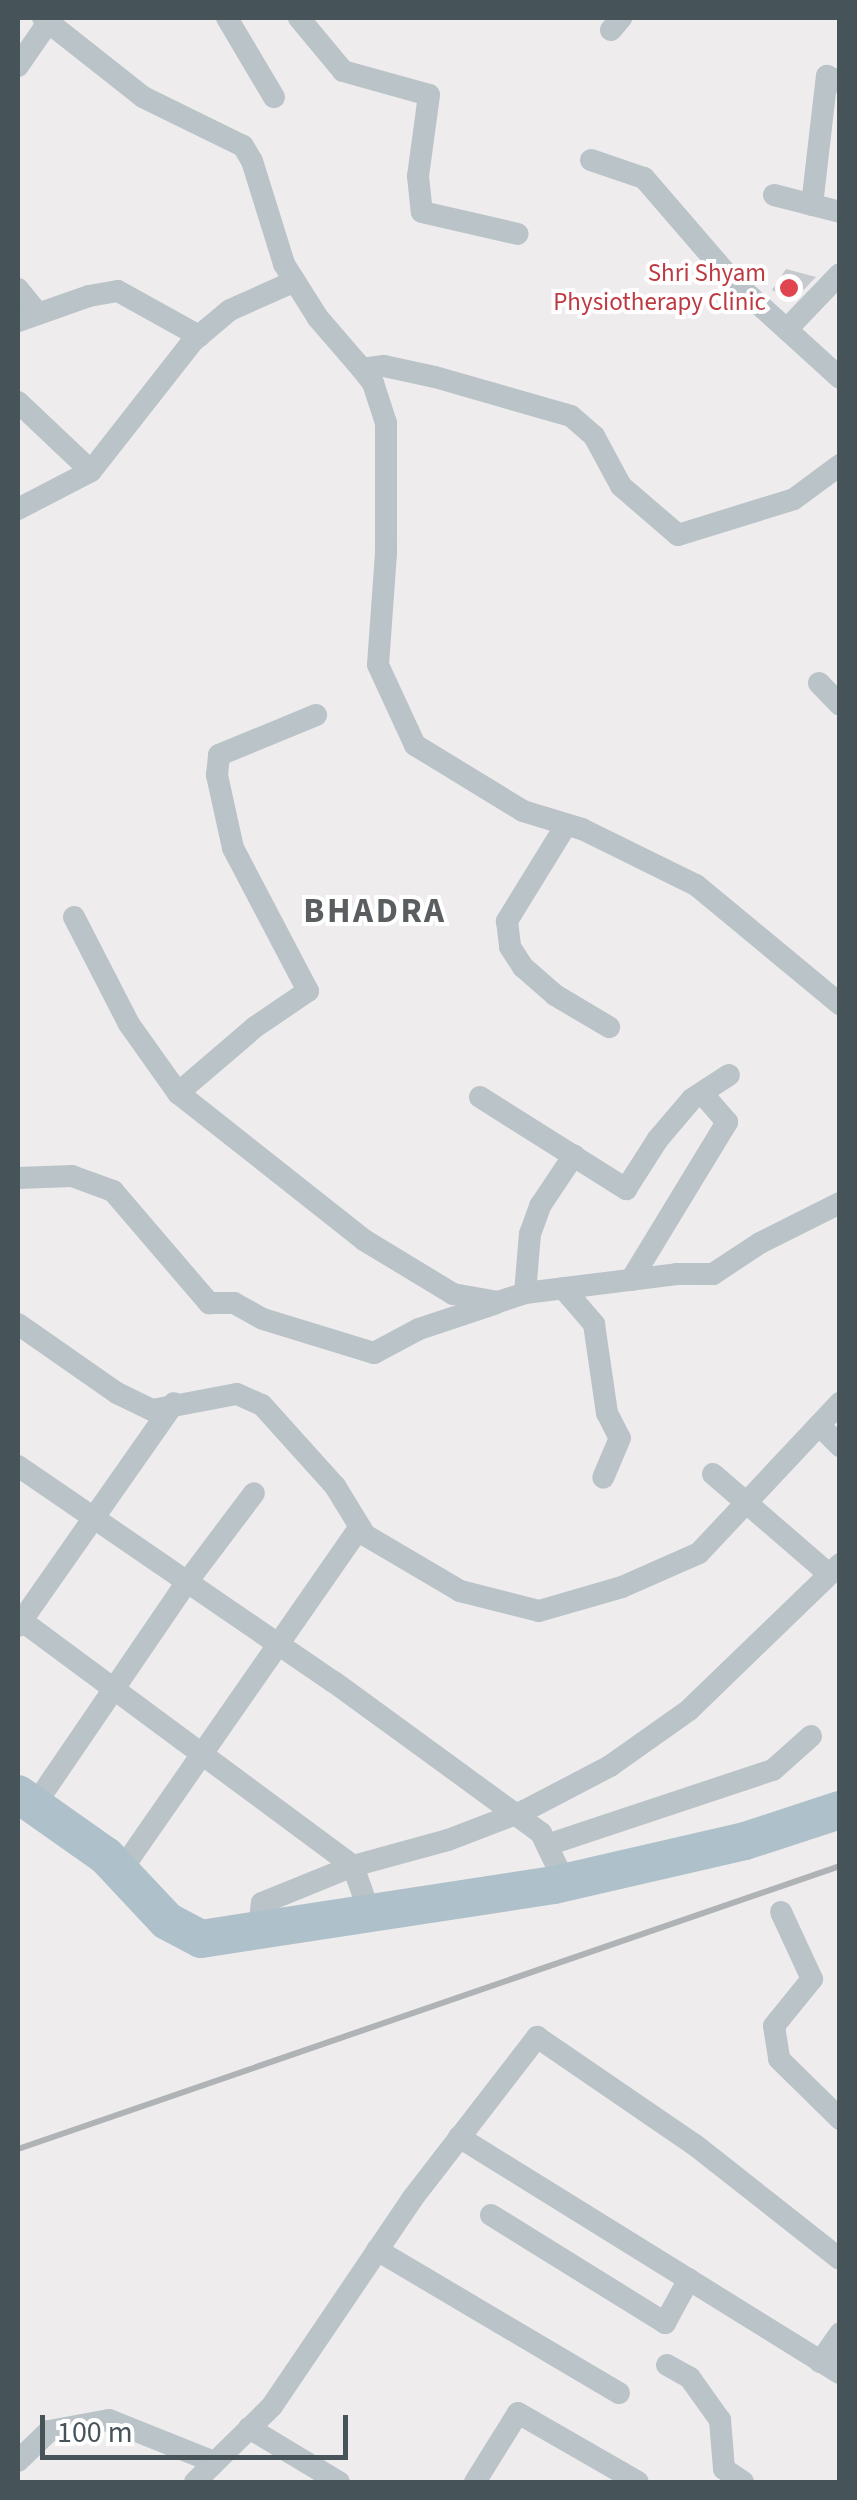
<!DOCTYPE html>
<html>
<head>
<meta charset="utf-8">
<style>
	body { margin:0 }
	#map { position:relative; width:857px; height:2500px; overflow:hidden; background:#efeced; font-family:"Source Sans 3",sans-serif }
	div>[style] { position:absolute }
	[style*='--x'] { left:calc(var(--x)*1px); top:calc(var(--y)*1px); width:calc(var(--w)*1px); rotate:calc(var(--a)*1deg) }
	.building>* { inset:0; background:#c6cace }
	.minor>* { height:22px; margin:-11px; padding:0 11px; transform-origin:11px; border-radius:11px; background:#b9c3c8 }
	.primary>* { height:38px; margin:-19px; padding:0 19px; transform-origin:19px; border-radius:19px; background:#aec0c9 }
	.rail>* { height:6px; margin:-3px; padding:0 3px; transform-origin:3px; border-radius:3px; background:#afb3b6 }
	.dots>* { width:28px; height:28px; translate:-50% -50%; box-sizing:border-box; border:5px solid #fff; border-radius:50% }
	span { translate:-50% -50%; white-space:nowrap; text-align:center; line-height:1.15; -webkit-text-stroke:8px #fff; paint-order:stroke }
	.health-label { font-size:25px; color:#be3a42 }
	.right { translate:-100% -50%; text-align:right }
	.district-label { font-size:35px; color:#5a5e61; font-weight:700; letter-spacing:2.5px }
	.frame { position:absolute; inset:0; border:20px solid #465358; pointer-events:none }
	.scale { position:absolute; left:40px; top:2415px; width:308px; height:45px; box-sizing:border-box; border:5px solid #465358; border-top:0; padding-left:12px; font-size:30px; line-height:35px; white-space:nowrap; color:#465358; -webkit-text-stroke:8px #fff; paint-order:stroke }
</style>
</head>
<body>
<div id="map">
	<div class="building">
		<div style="clip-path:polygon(786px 269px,816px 277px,792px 302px,772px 290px)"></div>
	</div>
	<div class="minor">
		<div style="--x:43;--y:18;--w:127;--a:38.3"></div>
		<div style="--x:143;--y:97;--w:111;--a:26.1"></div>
		<div style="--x:243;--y:146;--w:17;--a:59"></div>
		<div style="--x:252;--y:161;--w:108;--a:72.7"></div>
		<div style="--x:284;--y:264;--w:64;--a:57.8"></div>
		<div style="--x:318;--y:318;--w:67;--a:49.2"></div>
		<div style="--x:362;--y:369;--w:22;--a:-8"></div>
		<div style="--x:384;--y:366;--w:52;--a:12.2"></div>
		<div style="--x:435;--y:377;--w:141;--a:16"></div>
		<div style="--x:571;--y:416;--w:30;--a:41"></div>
		<div style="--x:594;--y:436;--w:57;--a:61.6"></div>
		<div style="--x:621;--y:486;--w:75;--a:40.7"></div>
		<div style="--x:678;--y:535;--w:121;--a:-17.2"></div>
		<div style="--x:794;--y:499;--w:57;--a:-36.5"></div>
		<div style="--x:227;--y:18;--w:92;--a:59.3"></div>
		<div style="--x:299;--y:18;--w:69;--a:50.3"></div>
		<div style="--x:343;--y:71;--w:89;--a:15.6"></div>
		<div style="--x:429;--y:95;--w:82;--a:97.7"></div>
		<div style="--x:418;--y:176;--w:36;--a:84"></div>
		<div style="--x:422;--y:212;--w:98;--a:12.9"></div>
		<div style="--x:611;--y:30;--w:16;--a:-50"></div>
		<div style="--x:18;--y:66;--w:51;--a:-55.4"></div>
		<div style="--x:591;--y:160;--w:56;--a:18.8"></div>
		<div style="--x:644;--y:178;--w:135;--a:49.2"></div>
		<div style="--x:732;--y:280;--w:146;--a:42.2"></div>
		<div style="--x:774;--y:195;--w:68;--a:14.4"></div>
		<div style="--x:812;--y:205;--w:130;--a:-83.4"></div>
		<div style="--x:827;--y:76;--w:14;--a:25"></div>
		<div style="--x:18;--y:289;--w:32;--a:51"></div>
		<div style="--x:18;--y:321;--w:75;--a:-19.4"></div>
		<div style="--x:89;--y:296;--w:29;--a:-10"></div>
		<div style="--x:118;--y:291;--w:93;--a:29.1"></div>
		<div style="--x:787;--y:329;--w:76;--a:-46.1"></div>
		<div style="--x:362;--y:369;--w:18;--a:52"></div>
		<div style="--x:373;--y:383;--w:42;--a:72"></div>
		<div style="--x:386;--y:423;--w:130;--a:90"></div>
		<div style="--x:386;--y:553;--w:112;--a:94.1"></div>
		<div style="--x:378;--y:665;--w:88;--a:65.2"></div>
		<div style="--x:415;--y:745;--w:127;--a:31.4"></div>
		<div style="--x:523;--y:811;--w:62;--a:17"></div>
		<div style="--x:582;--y:829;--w:127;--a:26.2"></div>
		<div style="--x:696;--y:885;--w:187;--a:39.6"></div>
		<div style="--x:18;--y:402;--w:100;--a:43.4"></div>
		<div style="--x:18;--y:509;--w:82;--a:-27.5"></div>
		<div style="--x:91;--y:471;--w:165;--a:-51.9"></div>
		<div style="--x:193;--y:341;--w:48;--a:-40"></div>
		<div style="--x:230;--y:310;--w:71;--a:-24"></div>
		<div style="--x:819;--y:683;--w:30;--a:46"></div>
		<div style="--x:566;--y:825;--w:113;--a:121.6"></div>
		<div style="--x:507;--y:921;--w:26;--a:83"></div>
		<div style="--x:510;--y:947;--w:24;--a:57"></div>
		<div style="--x:523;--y:967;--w:43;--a:41.2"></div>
		<div style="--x:555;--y:995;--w:63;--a:30.7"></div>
		<div style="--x:74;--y:917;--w:120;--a:62.8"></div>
		<div style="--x:129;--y:1024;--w:85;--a:54.6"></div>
		<div style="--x:178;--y:1093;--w:237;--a:38.3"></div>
		<div style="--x:364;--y:1240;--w:104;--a:31.2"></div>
		<div style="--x:453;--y:1294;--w:46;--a:10.1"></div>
		<div style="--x:498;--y:1302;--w:28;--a:-18"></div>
		<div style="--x:525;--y:1293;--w:153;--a:-7.1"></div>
		<div style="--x:677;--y:1274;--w:36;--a:0"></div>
		<div style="--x:713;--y:1274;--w:56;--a:-33.4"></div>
		<div style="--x:760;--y:1243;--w:89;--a:-26.6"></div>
		<div style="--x:178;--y:1093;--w:101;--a:-40.6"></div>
		<div style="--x:255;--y:1027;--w:64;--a:-34.2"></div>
		<div style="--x:308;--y:991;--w:161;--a:-117.7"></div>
		<div style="--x:233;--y:848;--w:75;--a:-102.4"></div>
		<div style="--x:217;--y:775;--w:20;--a:-84"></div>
		<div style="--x:219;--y:755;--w:105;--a:-22.4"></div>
		<div style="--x:480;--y:1097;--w:173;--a:32.2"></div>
		<div style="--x:626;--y:1189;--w:59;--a:-57.4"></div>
		<div style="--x:658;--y:1139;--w:52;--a:-49.6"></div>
		<div style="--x:692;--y:1099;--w:44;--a:-33"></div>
		<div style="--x:18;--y:1178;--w:54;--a:-2.1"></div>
		<div style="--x:72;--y:1176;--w:44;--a:20.1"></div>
		<div style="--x:113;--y:1191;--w:148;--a:49.4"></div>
		<div style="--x:209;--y:1303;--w:25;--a:0"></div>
		<div style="--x:234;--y:1303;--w:33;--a:29"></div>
		<div style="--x:263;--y:1319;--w:116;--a:17"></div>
		<div style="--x:374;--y:1353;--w:51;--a:-28.1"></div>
		<div style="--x:419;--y:1329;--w:79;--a:-18.4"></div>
		<div style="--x:631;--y:1280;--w:185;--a:-58.7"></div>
		<div style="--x:727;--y:1122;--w:38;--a:-131"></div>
		<div style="--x:563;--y:1288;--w:48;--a:49.3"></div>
		<div style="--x:594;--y:1324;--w:90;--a:81.7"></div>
		<div style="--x:607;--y:1413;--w:28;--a:63"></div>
		<div style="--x:620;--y:1438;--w:43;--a:113"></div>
		<div style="--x:525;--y:1293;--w:59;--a:-85.2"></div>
		<div style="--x:530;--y:1234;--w:30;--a:-70"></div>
		<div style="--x:540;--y:1206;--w:61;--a:-56.3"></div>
		<div style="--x:18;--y:1324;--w:121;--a:34.9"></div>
		<div style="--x:117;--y:1393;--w:39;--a:26"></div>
		<div style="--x:152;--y:1410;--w:86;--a:-10.7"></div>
		<div style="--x:237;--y:1394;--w:27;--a:24"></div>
		<div style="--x:262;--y:1405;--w:109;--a:48"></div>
		<div style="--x:335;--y:1486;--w:57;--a:58.5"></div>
		<div style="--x:365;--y:1535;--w:110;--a:30.5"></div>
		<div style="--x:460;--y:1591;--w:81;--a:14.2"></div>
		<div style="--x:539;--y:1611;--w:86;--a:-16.1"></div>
		<div style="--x:622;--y:1587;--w:84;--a:-23.8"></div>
		<div style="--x:699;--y:1553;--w:206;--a:-46.8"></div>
		<div style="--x:819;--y:1425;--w:30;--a:45"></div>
		<div style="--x:18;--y:1466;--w:383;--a:34.4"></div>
		<div style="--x:334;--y:1682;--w:256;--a:36.1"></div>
		<div style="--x:541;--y:1833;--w:55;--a:64.4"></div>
		<div style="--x:713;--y:1474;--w:153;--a:40.8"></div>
		<div style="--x:18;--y:1618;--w:417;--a:36.5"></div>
		<div style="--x:353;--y:1866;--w:51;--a:70.5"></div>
		<div style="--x:18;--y:1626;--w:272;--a:-55"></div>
		<div style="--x:34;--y:1806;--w:271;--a:-55.7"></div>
		<div style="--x:187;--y:1582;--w:111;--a:-53"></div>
		<div style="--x:547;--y:1845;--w:238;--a:-18.4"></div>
		<div style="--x:773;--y:1770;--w:51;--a:-41.8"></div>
		<div style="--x:120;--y:1872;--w:420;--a:-55.2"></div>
		<div style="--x:781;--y:1912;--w:74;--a:65.2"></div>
		<div style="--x:812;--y:1979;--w:60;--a:129"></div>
		<div style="--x:774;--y:2026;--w:33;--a:81"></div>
		<div style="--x:779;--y:2059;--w:86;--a:44.5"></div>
		<div style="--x:259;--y:1930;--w:27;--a:-84"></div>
		<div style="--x:262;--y:1903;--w:98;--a:-22.1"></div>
		<div style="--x:353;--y:1866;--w:98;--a:-15.3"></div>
		<div style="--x:448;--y:1840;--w:84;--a:-21"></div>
		<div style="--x:526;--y:1810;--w:95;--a:-27.6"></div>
		<div style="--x:610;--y:1766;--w:97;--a:-35.3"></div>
		<div style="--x:689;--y:1710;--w:210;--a:-44"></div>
		<div style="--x:459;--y:2137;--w:448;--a:31.8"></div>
		<div style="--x:491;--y:2215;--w:205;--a:31.8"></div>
		<div style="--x:665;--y:2323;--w:50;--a:-61.4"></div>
		<div style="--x:377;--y:2250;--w:281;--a:30.6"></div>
		<div style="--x:820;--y:2362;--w:35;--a:-55"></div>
		<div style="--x:667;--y:2365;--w:26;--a:29"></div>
		<div style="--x:690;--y:2378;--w:52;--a:54.5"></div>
		<div style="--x:720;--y:2420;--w:49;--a:85.3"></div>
		<div style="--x:724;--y:2469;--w:23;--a:34"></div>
		<div style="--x:249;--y:2428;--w:105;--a:31"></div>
		<div style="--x:18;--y:2461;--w:43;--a:-44.1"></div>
		<div style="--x:49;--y:2431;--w:61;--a:-10.4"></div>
		<div style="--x:109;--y:2420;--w:113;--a:21.8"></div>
		<div style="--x:195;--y:2482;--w:108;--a:-44.6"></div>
		<div style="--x:272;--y:2406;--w:250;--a:-55.9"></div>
		<div style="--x:412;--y:2199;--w:205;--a:-52.3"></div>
		<div style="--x:537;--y:2037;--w:191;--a:34.4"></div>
		<div style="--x:695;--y:2145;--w:184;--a:38.2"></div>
		<div style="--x:475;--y:2482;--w:81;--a:-58.1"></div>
		<div style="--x:518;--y:2413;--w:138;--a:29.9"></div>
	</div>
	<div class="primary">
		<div style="--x:18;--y:1794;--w:108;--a:35.2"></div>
		<div style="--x:106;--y:1856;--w:89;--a:46.8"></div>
		<div style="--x:167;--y:1921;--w:38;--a:28"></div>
		<div style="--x:201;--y:1939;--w:357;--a:-8.7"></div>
		<div style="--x:554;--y:1885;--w:196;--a:-13"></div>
		<div style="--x:745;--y:1841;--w:100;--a:-18.1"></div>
	</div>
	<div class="rail">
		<div style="--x:18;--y:2149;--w:869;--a:-19"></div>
	</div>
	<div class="dots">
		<div style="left:789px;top:288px;background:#e0444e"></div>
	</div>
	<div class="health-label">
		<span class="right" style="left:766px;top:288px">Shri Shyam<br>Physiotherapy Clinic</span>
	</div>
	<div class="district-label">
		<span style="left:375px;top:911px">BHADRA</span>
	</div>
	<div class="frame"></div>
	<div class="scale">100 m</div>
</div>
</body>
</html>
